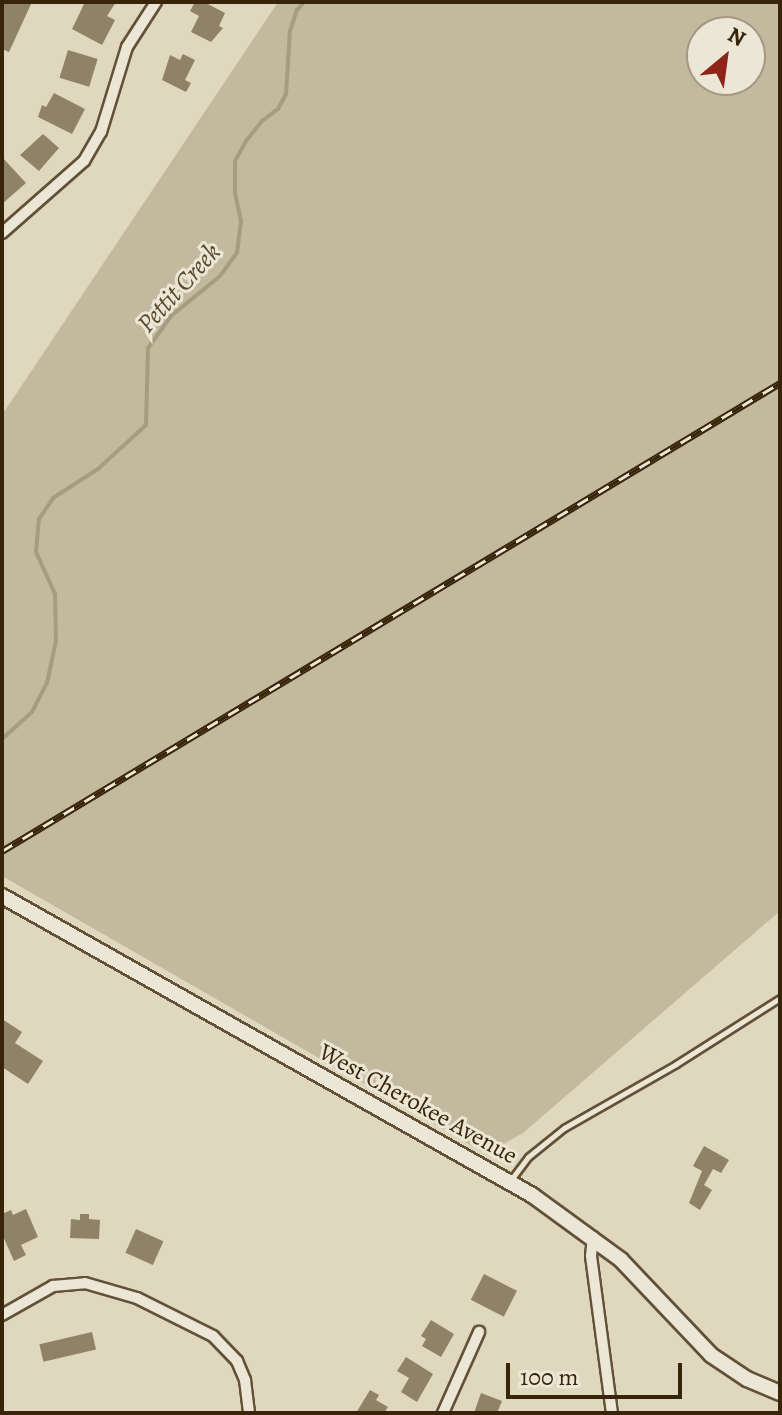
<!DOCTYPE html>
<html>
<head>
<meta charset="utf-8">
<style>
	body { margin:0 }
	#map { position:relative; width:782px; height:1415px; overflow:hidden; background:#e0d8be; font-family:Alegreya,serif }
	div>[style] { position:absolute }
	[style*='--x'] { left:calc(var(--x)*1px); top:calc(var(--y)*1px); width:calc(var(--w)*1px); rotate:calc(var(--a)*1deg) }
	.green>* { inset:0; background:#c3b99f }
	.stream>* { height:4px; margin:-2px; padding:0 2px; transform-origin:2px; border-radius:2px; background:#a79b80 }
	.building>* { inset:0; background:#8f8267; transform-origin:0 0 }
	.roads { filter:drop-shadow(2px 0 #625136) drop-shadow(-2px 0 #625136) drop-shadow(0 2px #625136) drop-shadow(0 -2px #625136) }
	.service>* { height:5px; margin:-2.5px; padding:0 2.5px; transform-origin:2.5px; border-radius:2.5px; background:#ebe6d5 }
	.minor>* { height:10px; margin:-5px; padding:0 5px; transform-origin:5px; border-radius:5px; background:#ebe6d5 }
	.secondary>* { height:14px; margin:-7px; padding:0 7px; transform-origin:7px; border-radius:7px; background:#ebe6d5 }
	.rail>* { height:7px; margin-top:-3.5px; transform-origin:0; background:repeating-linear-gradient(90deg,#ebe6d5 0 12px,#382408 0 24px); box-sizing:border-box; border-block:2px solid #382408 }
	span { translate:-50% -50%; white-space:nowrap; text-align:center; line-height:1.15; -webkit-text-stroke:6px #ebe6d5; paint-order:stroke }
	.street-label { font-size:24px; color:#382408 }
	.water-label { font-size:26px; color:#59482c; font-style:italic }
	.frame { position:absolute; inset:0; border:4px solid #382408; pointer-events:none }
	.north { position:absolute; left:686px; top:16px; width:80px; height:80px; box-sizing:border-box; background:#ebe6d5; border:2px solid #a39883; border-radius:50%; rotate:29deg; font-size:22px; font-weight:700; line-height:32px; text-align:center; color:#382408 }
	.north::after { content:''; display:block; margin:auto; width:28px; height:36px; background:#8f2418; clip-path:polygon(50% 0,100% 100%,50% 72%,0 100%) }
	.scale { position:absolute; left:506px; top:1363px; width:176px; height:36px; box-sizing:border-box; border:4px solid #382408; border-top:0; padding-left:10px; font-size:24px; line-height:28px; white-space:nowrap; color:#382408; -webkit-text-stroke:6px #ebe6d5; paint-order:stroke }
</style>
</head>
<body>
<div id="map">
	<div class="green">
		<div style="clip-path:polygon(evenodd,278px 2px,780px 2px,780px 911px,523px 1133px,486px 1154px,2px 876px,2px 415px,278px 2px,702px 32px,750px 32px,750px 80px,702px 80px,702px 32px)"></div>
	</div>
	<div class="stream">
		<div style="--x:2;--y:739;--w:40;--a:-42"></div>
		<div style="--x:32;--y:712;--w:33;--a:-63"></div>
		<div style="--x:47;--y:683;--w:43;--a:-77.9"></div>
		<div style="--x:56;--y:641;--w:47;--a:-91.2"></div>
		<div style="--x:55;--y:594;--w:46;--a:-114.3"></div>
		<div style="--x:36;--y:552;--w:33;--a:-85"></div>
		<div style="--x:39;--y:519;--w:25;--a:-56"></div>
		<div style="--x:53;--y:498;--w:54;--a:-32.8"></div>
		<div style="--x:98;--y:469;--w:65;--a:-42.5"></div>
		<div style="--x:146;--y:425;--w:77;--a:-88.5"></div>
		<div style="--x:148;--y:348;--w:39;--a:-54"></div>
		<div style="--x:171;--y:316;--w:63;--a:-39.2"></div>
		<div style="--x:220;--y:276;--w:29;--a:-54"></div>
		<div style="--x:237;--y:253;--w:32;--a:-83"></div>
		<div style="--x:241;--y:221;--w:30;--a:-102"></div>
		<div style="--x:235;--y:192;--w:31;--a:-90"></div>
		<div style="--x:235;--y:161;--w:23;--a:-61"></div>
		<div style="--x:246;--y:141;--w:26;--a:-51"></div>
		<div style="--x:262;--y:121;--w:20;--a:-37"></div>
		<div style="--x:278;--y:109;--w:17;--a:-62"></div>
		<div style="--x:286;--y:94;--w:63;--a:-86.4"></div>
		<div style="--x:290;--y:31;--w:22;--a:-72"></div>
		<div style="--x:297;--y:10;--w:11;--a:-49"></div>
	</div>
	<div class="building">
		<div style="clip-path:polygon(2px 2px,32px 2px,9px 52px,2px 49px)"></div>
		<div style="clip-path:polygon(85px 2px,116px 2px,107px 16px,115px 20px,102px 45px,72px 29px)"></div>
		<div style="clip-path:polygon(195px 2px,204px 2px,225px 13px,219px 26px,223px 28px,211px 42px,191px 32px,199px 16px,190px 11px)"></div>
		<div style="left:68px;top:50px;width:31px;height:29px;rotate:17deg"></div>
		<div style="clip-path:polygon(183px 54px,195px 60px,185px 80px,191px 83px,186px 92px,162px 80px,170px 55px,180px 60px)"></div>
		<div style="clip-path:polygon(54px 93px,85px 109px,72px 134px,38px 117px,42px 105px,46px 107px)"></div>
		<div style="clip-path:polygon(43px 134px,59px 148px,39px 171px,20px 155px)"></div>
		<div style="clip-path:polygon(2px 157px,26px 183px,2px 204px)"></div>
		<div style="clip-path:polygon(2px 1019px,22px 1032px,15px 1043px,43px 1061px,28px 1084px,2px 1067px)"></div>
		<div style="clip-path:polygon(704px 1146px,729px 1160px,721px 1173px,713px 1169px,704px 1185px,712px 1190px,700px 1210px,689px 1203px,702px 1171px,693px 1166px)"></div>
		<div style="clip-path:polygon(26px 1209px,38px 1237px,21px 1245px,26px 1255px,14px 1261px,2px 1234px,2px 1214px,11px 1210px,13px 1215px)"></div>
		<div style="clip-path:polygon(80px 1214px,89px 1214px,89px 1219px,100px 1220px,99px 1239px,70px 1238px,71px 1219px,80px 1220px)"></div>
		<div style="left:136px;top:1229px;width:30px;height:26px;rotate:24deg"></div>
		<div style="left:484px;top:1274px;width:37px;height:29px;rotate:27deg"></div>
		<div style="clip-path:polygon(431px 1320px,454px 1334px,441px 1357px,422px 1346px,426px 1339px,421px 1336px)"></div>
		<div style="left:92px;top:1332px;width:18px;height:54px;rotate:77deg"></div>
		<div style="clip-path:polygon(406px 1357px,433px 1374px,417px 1402px,401px 1392px,409px 1378px,397px 1371px)"></div>
		<div style="clip-path:polygon(370px 1390px,379px 1395px,376px 1400px,388px 1407px,384px 1413px,356px 1413px)"></div>
		<div style="clip-path:polygon(481px 1393px,502px 1401px,497px 1413px,474px 1413px)"></div>
	</div>
	<div class="roads">
		<div class="service">
			<div style="--x:510;--y:1181;--w:30;--a:-53"></div>
			<div style="--x:528;--y:1157;--w:46;--a:-38.9"></div>
			<div style="--x:564;--y:1128;--w:129;--a:-29.7"></div>
			<div style="--x:676;--y:1064;--w:123;--a:-32.4"></div>
		</div>
		<div class="minor">
			<div style="--x:2;--y:233;--w:109;--a:-41.3"></div>
			<div style="--x:84;--y:161;--w:34;--a:-60"></div>
			<div style="--x:101;--y:132;--w:89;--a:-73"></div>
			<div style="--x:127;--y:47;--w:54;--a:-57.2"></div>
			<div style="--x:593;--y:1237;--w:19;--a:96"></div>
			<div style="--x:591;--y:1256;--w:158;--a:82.4"></div>
			<div style="--x:2;--y:1315;--w:59;--a:-29.6"></div>
			<div style="--x:53;--y:1286;--w:32;--a:-5"></div>
			<div style="--x:85;--y:1283;--w:54;--a:16.1"></div>
			<div style="--x:137;--y:1298;--w:85;--a:26.6"></div>
			<div style="--x:213;--y:1336;--w:35;--a:46"></div>
			<div style="--x:237;--y:1361;--w:21;--a:67"></div>
			<div style="--x:245;--y:1380;--w:33;--a:83"></div>
			<div style="--x:443;--y:1413;--w:89;--a:-66"></div>
		</div>
		<div class="secondary">
			<div style="--x:2;--y:896;--w:609;--a:29.43"></div>
			<div style="--x:532;--y:1195;--w:110;--a:36.1"></div>
			<div style="--x:621;--y:1260;--w:131;--a:46.5"></div>
			<div style="--x:711;--y:1355;--w:43;--a:33.7"></div>
			<div style="--x:747;--y:1379;--w:36;--a:23"></div>
		</div>
	</div>
	<div class="rail">
		<div style="--x:2;--y:851;--w:908;--a:-31.03"></div>
	</div>
	<div class="street-label">
		<span style="left:418px;top:1104px;rotate:29deg">West Cherokee Avenue</span>
	</div>
	<div class="water-label">
		<span style="left:179px;top:288px;rotate:-48deg">Pettit Creek</span>
	</div>
	<div class="frame"></div>
	<div class="north">N</div>
	<div class="scale">100 m</div>
</div>
</body>
</html>
